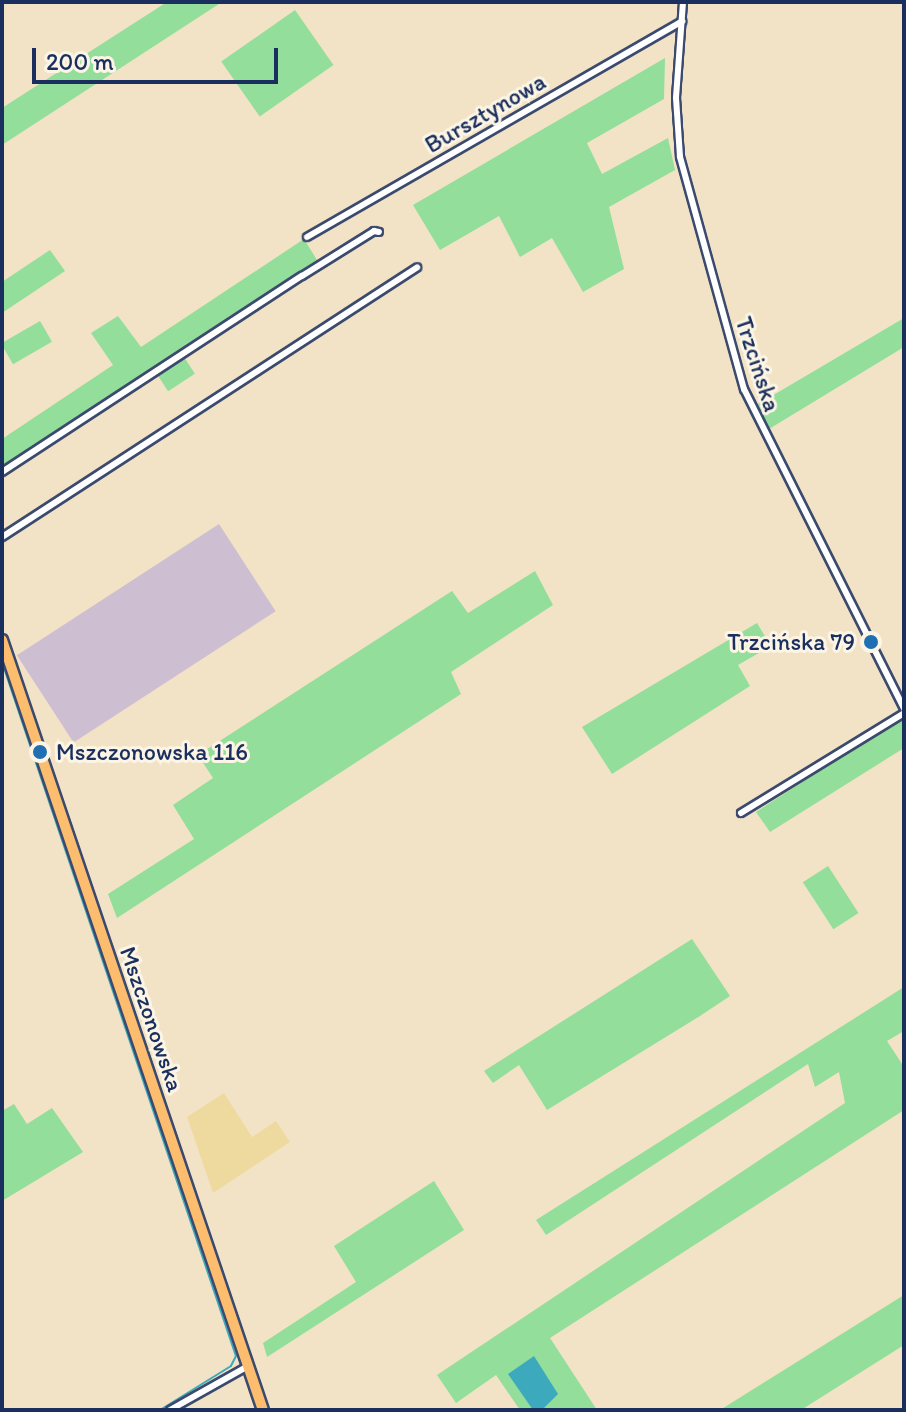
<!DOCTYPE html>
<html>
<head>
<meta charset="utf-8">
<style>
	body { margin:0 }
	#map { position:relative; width:906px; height:1412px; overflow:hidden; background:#f2e3c6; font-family:Itim,sans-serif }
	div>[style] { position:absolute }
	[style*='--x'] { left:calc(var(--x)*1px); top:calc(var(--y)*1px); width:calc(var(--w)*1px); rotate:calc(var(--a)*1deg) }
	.industrial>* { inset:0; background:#cebed1; transform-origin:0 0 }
	.green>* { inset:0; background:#92de9a; transform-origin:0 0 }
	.sand>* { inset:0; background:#eeda9e }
	.water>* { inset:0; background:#3da9bc }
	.stream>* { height:2px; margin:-1px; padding:0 1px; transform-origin:1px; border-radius:1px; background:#3da9bc }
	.roads { filter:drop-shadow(2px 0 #3b4a6e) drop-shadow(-2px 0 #3b4a6e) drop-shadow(0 2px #3b4a6e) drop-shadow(0 -2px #3b4a6e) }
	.minor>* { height:6px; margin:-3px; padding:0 3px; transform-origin:3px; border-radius:3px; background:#fff }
	.primary>* { height:10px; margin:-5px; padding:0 5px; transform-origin:5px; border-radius:5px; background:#fcbd6f }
	.dots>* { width:22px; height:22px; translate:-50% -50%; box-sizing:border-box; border:4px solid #fcf5e5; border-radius:50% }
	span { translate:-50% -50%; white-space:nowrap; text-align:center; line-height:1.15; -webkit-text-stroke:6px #fcf5e5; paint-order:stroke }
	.street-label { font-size:24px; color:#1b2f5e }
	.poi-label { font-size:24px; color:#1b2f5e }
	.right { translate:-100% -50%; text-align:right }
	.left { translate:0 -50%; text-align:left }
	.frame { position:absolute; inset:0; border:4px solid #1b2f5e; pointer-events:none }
	.scale { position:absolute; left:32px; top:48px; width:246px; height:36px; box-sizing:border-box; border:4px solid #1b2f5e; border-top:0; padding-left:10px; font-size:24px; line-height:28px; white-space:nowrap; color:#1b2f5e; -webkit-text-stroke:6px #fcf5e5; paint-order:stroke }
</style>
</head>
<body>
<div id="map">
	<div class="industrial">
		<div style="left:219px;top:524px;width:104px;height:241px;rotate:57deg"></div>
	</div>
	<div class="green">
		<div style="clip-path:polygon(167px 2px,222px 2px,2px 145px,2px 108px)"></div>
		<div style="left:295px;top:10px;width:67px;height:90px;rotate:55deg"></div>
		<div style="clip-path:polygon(665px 58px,664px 99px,587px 143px,602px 174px,668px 138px,675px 170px,609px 207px,624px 269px,583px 292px,552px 238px,520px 257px,499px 216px,440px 250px,413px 205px)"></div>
		<div style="clip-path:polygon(304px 239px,317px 260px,2px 468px,2px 439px,113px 365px,91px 333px,118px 316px,141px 347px)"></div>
		<div style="clip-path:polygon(50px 250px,65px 271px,2px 313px,2px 282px)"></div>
		<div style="clip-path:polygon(904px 318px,904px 347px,769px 429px,758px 404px)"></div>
		<div style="left:40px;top:321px;width:24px;height:45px;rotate:60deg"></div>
		<div style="left:184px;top:357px;width:20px;height:32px;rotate:57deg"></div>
		<div style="clip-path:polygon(535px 571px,553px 605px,451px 672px,461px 694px,117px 918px,108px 894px,194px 839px,173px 805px,213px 778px,198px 755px,452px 591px,468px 613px)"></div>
		<div style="clip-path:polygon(757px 623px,771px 646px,738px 665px,750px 686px,612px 774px,582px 727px)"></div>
		<div style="clip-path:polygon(903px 717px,904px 748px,770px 832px,756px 812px)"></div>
		<div style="left:828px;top:866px;width:56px;height:30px;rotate:57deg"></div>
		<div style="clip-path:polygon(692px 939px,730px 996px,700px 1016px,547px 1110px,519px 1065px,493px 1083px,484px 1071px)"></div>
		<div style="clip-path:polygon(904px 987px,904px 1031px,887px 1041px,904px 1067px,904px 1110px,550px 1338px,597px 1410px,520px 1410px,496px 1375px,456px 1403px,437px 1375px,845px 1103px,839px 1072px,815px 1087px,808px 1064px,546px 1235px,536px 1220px)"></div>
		<div style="clip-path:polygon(14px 1104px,27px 1124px,52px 1108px,83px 1152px,2px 1201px,2px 1111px)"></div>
		<div style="clip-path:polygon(434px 1181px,464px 1230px,267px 1357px,263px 1343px,356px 1282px,334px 1246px)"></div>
		<div style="clip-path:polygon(904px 1295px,904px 1345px,801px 1410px,720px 1410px)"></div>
	</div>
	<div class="sand">
		<div style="clip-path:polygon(224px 1093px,252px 1137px,276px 1121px,290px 1142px,213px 1193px,187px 1117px)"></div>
	</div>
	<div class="water">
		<div style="clip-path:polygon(534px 1356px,558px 1394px,542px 1410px,533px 1410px,508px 1374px)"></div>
	</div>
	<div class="stream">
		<div style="--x:2;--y:662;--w:732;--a:71.37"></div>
		<div style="--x:236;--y:1356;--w:11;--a:117"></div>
		<div style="--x:231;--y:1366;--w:84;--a:148.2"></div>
	</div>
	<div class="roads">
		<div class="minor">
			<div style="--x:683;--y:2;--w:96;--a:94.2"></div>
			<div style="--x:676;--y:98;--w:59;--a:86.1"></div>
			<div style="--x:680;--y:157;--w:241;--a:74.6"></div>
			<div style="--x:744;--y:389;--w:358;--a:63.4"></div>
			<div style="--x:307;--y:237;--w:433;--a:-29.9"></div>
			<div style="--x:2;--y:472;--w:358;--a:-33.2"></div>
			<div style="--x:302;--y:276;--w:85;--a:-32"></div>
			<div style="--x:374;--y:231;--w:5;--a:11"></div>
			<div style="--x:2;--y:537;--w:495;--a:-33"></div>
			<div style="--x:741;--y:813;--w:191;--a:-31.5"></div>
			<div style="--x:170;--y:1410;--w:90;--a:-29.4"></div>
		</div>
		<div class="primary">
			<div style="--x:2;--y:640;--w:813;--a:71.28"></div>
		</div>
	</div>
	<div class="dots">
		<div style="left:871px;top:642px;background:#1f6fb2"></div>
		<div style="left:40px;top:752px;background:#1f6fb2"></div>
	</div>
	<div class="street-label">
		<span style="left:485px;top:113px;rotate:-30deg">Bursztynowa</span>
		<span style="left:758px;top:364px;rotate:72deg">Trzcińska</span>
		<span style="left:152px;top:1019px;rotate:71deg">Mszczonowska</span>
	</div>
	<div class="poi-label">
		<span class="right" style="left:855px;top:642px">Trzcińska 79</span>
		<span class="left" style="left:56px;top:752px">Mszczonowska 116</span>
	</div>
	<div class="frame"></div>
	<div class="scale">200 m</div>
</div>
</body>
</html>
